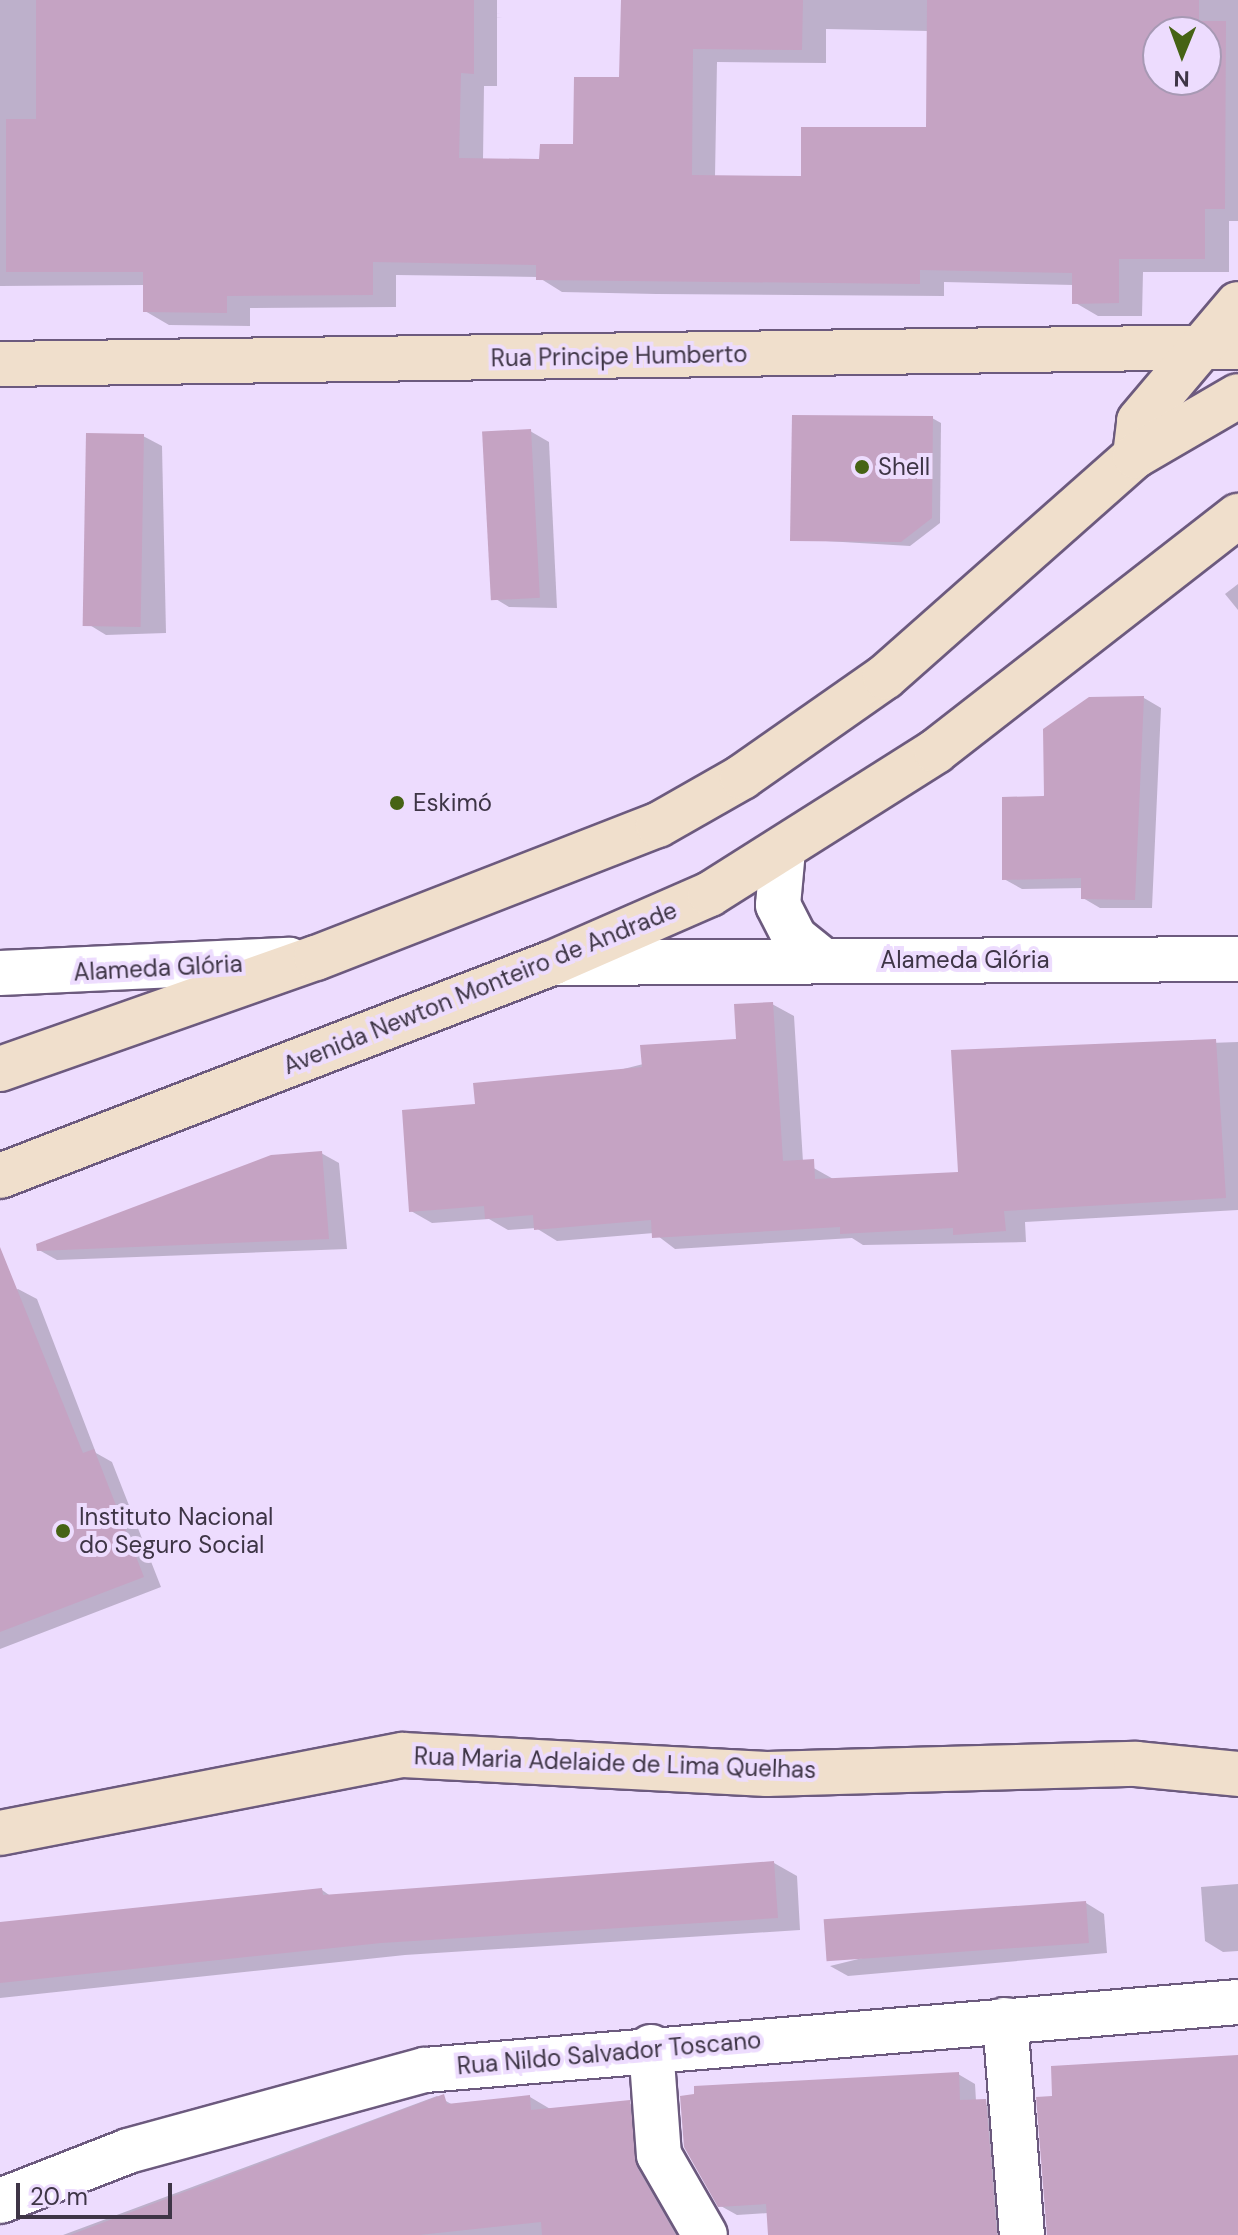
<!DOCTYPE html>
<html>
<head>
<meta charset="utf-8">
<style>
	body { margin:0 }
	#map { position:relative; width:1238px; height:2235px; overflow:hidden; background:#eddcfe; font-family:"DM Sans",sans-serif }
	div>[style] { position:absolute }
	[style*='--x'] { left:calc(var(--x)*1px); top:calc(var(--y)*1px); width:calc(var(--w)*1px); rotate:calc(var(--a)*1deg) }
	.shadow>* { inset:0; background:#0003 }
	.building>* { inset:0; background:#c5a3c3; transform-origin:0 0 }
	.roads { filter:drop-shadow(2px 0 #6c5a7e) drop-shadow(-2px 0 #6c5a7e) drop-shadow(0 2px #6c5a7e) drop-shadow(0 -2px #6c5a7e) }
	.street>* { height:44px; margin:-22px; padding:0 22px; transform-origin:22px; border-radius:22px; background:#fff }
	.secondary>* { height:44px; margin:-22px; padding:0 22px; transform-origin:22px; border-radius:22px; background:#f0dfcc }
	.dots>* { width:22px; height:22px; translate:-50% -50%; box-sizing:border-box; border:4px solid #eddcfe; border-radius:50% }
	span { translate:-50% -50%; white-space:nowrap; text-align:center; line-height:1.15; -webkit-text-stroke:8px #eddcfe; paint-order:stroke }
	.street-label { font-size:24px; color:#3e3546 }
	.poi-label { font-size:24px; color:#3e3546 }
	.left { translate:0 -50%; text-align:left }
	.north { position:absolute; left:1142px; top:16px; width:80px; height:80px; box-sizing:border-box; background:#eddcfe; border:2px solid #a799b4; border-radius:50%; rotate:181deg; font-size:22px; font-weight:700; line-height:32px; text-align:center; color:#3e3546 }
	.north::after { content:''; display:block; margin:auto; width:28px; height:36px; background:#466315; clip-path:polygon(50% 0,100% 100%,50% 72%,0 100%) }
	.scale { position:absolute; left:16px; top:2183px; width:156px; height:36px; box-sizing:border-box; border:4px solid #3e3546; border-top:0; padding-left:10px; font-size:24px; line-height:28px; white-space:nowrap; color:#3e3546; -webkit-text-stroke:6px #eddcfe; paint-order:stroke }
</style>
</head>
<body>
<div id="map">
	<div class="shadow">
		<div style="clip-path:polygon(evenodd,0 0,497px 0,497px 86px,484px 86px,483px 160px,541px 161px,575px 146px,621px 79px,623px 0,1238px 0,1238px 221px,1229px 221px,1229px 272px,1143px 272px,1142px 316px,1098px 316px,1074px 302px,1074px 285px,944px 282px,944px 296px,656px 294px,562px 292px,538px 277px,396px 275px,396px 307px,250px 308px,250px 326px,169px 325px,145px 311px,145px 285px,0 286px,0 0,826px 29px,929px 31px,928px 129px,803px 178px,715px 177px,717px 62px,826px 63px,826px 29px,0 0,1158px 32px,1206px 32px,1206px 80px,1158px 80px,1158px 32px)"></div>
		<div style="clip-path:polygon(932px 418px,941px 423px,940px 523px,910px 546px,792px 539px)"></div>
		<div style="clip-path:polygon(530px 431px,549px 442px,557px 608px,509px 607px,491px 596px)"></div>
		<div style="clip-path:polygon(143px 436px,162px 446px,166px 633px,106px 635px,88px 624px)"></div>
		<div style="clip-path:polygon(1238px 584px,1238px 610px,1225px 594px)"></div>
		<div style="clip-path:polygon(1144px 698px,1161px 708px,1152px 908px,1100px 908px,1083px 898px,1083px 888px,1022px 889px,1004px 879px,1090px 699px)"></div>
		<div style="clip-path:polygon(772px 1004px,794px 1016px,803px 1162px,835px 1180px,960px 1173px,953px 1052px,1238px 1042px,1238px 1210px,1025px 1222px,1026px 1242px,863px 1245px,852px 1238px,675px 1249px,654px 1233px,557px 1241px,536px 1228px,508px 1230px,489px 1219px,432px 1223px,411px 1211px,477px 1106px,738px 1040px)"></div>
		<div style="clip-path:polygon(321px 1153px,339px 1163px,347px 1249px,57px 1260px,39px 1250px)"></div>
		<div style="clip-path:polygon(18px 1289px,37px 1299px,96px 1453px,112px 1462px,161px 1587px,0 1649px,0 1296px)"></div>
		<div style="clip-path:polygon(774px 1863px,797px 1876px,800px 1930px,405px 1955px,0 1998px,0 1924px,322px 1890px,332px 1897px)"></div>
		<div style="clip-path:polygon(1238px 1884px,1238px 1951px,1223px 1952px,1205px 1941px,1201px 1887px)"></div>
		<div style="clip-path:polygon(1086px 1903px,1104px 1914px,1107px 1953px,848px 1976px,830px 1966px)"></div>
		<div style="clip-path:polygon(958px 2074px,975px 2084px,976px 2101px,1003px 2111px,1013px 2235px,769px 2235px,768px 2213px,737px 2215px,719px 2205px)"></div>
		<div style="clip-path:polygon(437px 2096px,453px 2105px,530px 2097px,552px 2110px,629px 2103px,652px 2116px,690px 2235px,63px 2235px)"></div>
	</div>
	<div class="building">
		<div style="clip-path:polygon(evenodd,36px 0,474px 0,474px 74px,461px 73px,459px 158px,539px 159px,540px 144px,573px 144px,574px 77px,619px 77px,621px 0,803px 0,802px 50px,693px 49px,692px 175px,801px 176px,801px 127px,926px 127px,927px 0,1199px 0,1199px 21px,1226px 21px,1225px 209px,1205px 209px,1205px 259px,1119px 259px,1119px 303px,1072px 304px,1072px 273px,920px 270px,920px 284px,631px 281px,536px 280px,536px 265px,373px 262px,373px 295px,227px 296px,227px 313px,143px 312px,143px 272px,6px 272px,6px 119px,36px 119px,36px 0,1158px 32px,1206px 32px,1206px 80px,1158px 80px,1158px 32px)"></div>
		<div style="clip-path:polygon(792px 415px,933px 416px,932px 518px,901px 542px,790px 541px)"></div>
		<div style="left:531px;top:429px;width:169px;height:49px;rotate:87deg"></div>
		<div style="left:86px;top:433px;width:58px;height:193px;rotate:1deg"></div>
		<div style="clip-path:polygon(1144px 696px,1135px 900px,1081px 899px,1081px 878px,1002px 880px,1002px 797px,1044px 796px,1043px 729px,1089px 697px)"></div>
		<div style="clip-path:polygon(773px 1002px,783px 1161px,814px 1159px,815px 1179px,958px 1172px,951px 1050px,1216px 1039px,1226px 1198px,1004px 1211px,1006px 1231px,953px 1235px,953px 1228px,840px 1234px,840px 1227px,652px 1238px,651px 1220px,534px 1230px,533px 1215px,485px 1219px,484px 1206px,409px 1212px,402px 1110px,475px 1104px,473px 1083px,642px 1067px,640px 1045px,736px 1039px,734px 1004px)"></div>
		<div style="clip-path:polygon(322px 1151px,329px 1239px,37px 1251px,36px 1244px,271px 1155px)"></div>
		<div style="clip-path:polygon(0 1247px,83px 1453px,94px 1449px,144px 1577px,0 1632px)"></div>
		<div style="clip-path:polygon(774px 1861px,778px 1918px,381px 1943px,0 1983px,0 1922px,322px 1888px,323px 1895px)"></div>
		<div style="left:1086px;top:1901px;width:42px;height:263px;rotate:86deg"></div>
		<div style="clip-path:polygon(1238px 2055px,1238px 2235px,1047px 2235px,1036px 2097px,1052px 2096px,1051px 2066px)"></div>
		<div style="clip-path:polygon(959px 2072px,960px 2100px,986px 2099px,997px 2235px,768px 2235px,766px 2204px,718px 2207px,684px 2147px,680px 2096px,694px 2094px,694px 2086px)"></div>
		<div style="clip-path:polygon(444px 2094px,447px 2104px,530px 2095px,531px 2110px,630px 2100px,637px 2167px,676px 2235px,542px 2235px,541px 2222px,419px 2235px,70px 2235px)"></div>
	</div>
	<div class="roads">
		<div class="street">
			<div style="--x:783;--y:850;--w:55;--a:95.2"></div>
			<div style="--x:778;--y:905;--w:36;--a:63"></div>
			<div style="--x:794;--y:937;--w:36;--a:39"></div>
			<div style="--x:552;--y:963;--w:686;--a:-0.33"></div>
			<div style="--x:0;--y:973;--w:290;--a:-2.6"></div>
			<div style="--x:1005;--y:2020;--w:216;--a:85.5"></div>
			<div style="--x:651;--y:2047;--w:108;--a:85.8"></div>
			<div style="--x:659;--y:2155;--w:92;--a:60.1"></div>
			<div style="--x:0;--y:2201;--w:137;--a:-21.3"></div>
			<div style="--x:128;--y:2151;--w:308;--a:-15.3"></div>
			<div style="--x:425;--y:2070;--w:816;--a:-4.78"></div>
		</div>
		<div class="secondary">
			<div style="--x:0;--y:364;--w:1238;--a:-0.79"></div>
			<div style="--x:1135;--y:456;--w:35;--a:-83"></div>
			<div style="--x:1139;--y:421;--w:153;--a:-49.8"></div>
			<div style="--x:0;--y:1069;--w:335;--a:-19.4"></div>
			<div style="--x:316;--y:958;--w:367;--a:-21.3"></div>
			<div style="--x:658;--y:825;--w:97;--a:-29.7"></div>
			<div style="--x:742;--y:777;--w:174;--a:-35"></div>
			<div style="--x:885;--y:677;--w:334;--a:-41.5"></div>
			<div style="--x:1135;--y:456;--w:119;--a:-30.2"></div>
			<div style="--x:0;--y:1176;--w:592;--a:-21.1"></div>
			<div style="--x:552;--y:963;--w:172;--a:-23.6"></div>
			<div style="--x:710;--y:894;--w:267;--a:-32.3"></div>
			<div style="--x:936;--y:751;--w:383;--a:-37.9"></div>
			<div style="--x:0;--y:1833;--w:410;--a:-11"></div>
			<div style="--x:403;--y:1755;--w:364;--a:3"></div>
			<div style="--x:767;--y:1774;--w:369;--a:-1.6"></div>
			<div style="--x:1136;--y:1764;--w:102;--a:5.6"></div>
		</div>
	</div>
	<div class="dots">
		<div style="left:862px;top:467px;background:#466315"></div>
		<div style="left:397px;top:803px;background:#466315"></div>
		<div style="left:63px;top:1531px;background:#466315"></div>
	</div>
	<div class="street-label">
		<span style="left:619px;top:356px;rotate:-1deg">Rua Principe Humberto</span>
		<span style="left:965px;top:960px">Alameda Glória</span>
		<span style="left:158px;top:968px;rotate:-3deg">Alameda Glória</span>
		<span style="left:480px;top:988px;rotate:-22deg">Avenida Newton Monteiro de Andrade</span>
		<span style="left:615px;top:1763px;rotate:2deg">Rua Maria Adelaide de Lima Quelhas</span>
		<span style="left:609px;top:2053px;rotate:-5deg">Rua Nildo Salvador Toscano</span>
	</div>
	<div class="poi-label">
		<span class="left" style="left:878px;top:467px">Shell</span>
		<span class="left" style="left:413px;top:803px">Eskimó</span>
		<span class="left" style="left:79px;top:1531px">Instituto Nacional<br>do Seguro Social</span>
	</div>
	<div class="north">N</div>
	<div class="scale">20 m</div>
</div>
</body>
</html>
